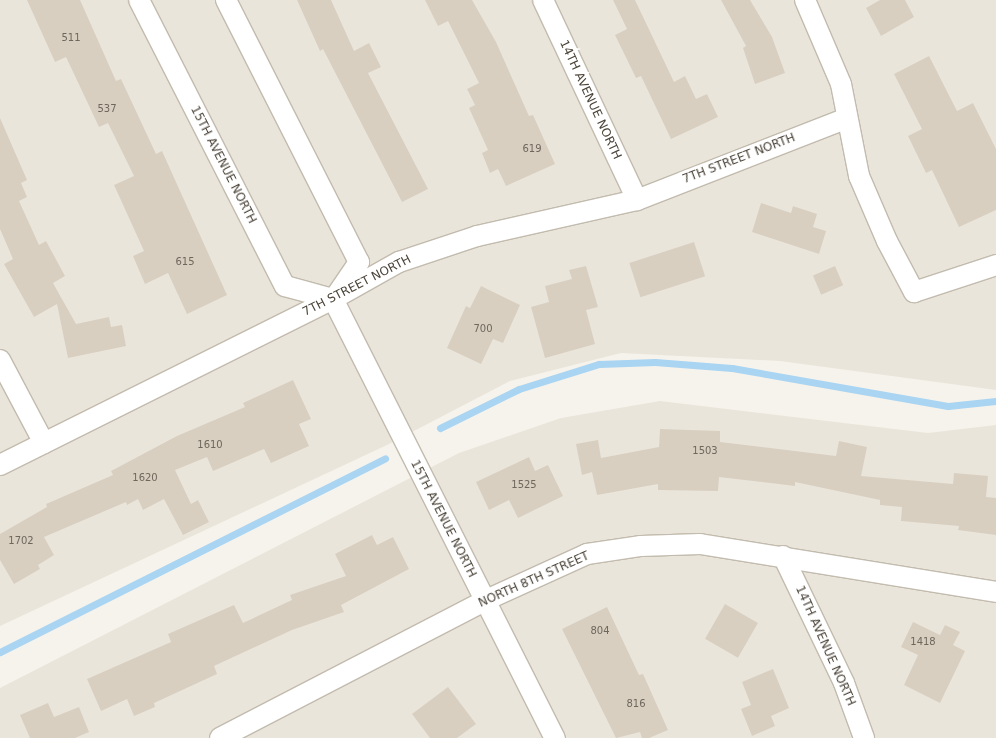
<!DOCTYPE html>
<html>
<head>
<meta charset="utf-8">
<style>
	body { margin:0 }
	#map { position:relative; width:996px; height:738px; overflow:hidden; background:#f6f3ec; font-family:"DejaVu Sans",sans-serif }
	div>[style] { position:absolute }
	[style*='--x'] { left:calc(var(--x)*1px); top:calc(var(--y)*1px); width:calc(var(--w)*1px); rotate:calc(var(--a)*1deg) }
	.residential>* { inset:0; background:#eae5da }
	.stream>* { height:7px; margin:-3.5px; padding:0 3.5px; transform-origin:3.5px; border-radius:3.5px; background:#a9d4f2 }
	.building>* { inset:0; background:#d8cfc1; transform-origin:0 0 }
	.roads { filter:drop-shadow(1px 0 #c2bbae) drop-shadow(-1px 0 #c2bbae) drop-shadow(0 1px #c2bbae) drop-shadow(0 -1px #c2bbae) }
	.minor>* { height:20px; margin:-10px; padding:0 10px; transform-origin:10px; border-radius:10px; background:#fff }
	span { translate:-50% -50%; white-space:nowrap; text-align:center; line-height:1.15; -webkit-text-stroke:5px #fff; paint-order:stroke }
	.number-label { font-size:10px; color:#6e675b }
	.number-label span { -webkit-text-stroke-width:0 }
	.street-label { font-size:12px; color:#4b4439 }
</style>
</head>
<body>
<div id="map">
	<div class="residential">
		<div style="clip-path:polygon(0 0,996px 0,996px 390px,780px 361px,621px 353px,510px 381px,387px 445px,0 626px)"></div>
		<div style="clip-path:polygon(660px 401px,928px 433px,996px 425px,996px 738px,0 738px,0 688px,459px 453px,561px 418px)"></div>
	</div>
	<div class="stream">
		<div style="--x:440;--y:428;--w:88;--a:-26.3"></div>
		<div style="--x:519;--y:389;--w:84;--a:-17.4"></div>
		<div style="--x:599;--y:364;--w:56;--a:-2"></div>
		<div style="--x:655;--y:362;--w:77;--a:4.5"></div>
		<div style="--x:732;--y:368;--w:219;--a:10"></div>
		<div style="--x:948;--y:406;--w:48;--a:-5.9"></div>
		<div style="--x:0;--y:652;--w:431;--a:-26.7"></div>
	</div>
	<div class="building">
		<div style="clip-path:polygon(27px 0,80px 0,116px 81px,121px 79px,156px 154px,162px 151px,227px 295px,187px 314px,168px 273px,145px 284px,133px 256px,144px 251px,114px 185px,134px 176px,108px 123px,99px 127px,66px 57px,55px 62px)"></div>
		<div style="clip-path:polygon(297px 0,331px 0,354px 51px,369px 43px,381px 67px,368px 73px,428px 189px,402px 202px,323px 49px,320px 51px)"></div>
		<div style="clip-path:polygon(425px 0,472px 0,496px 42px,529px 116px,533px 115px,555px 164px,506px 186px,498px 169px,490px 173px,482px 153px,488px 150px,469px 108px,475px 105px,467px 89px,479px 83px,448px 21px,438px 26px)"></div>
		<div style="clip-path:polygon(613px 0,635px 0,674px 82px,685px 76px,696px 99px,707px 94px,718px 117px,671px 139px,641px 76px,636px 78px,615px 35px,627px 29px)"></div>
		<div style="clip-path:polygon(721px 0,750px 0,772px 37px,785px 73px,755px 84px,743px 48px,746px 46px)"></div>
		<div style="clip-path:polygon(880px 0,905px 0,914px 17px,881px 36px,866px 8px)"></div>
		<div style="clip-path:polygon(929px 56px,957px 111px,973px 103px,996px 149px,996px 210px,959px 227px,932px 170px,926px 173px,908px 136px,922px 129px,894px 74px)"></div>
		<div style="clip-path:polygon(0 118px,27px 180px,21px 183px,27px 197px,19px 201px,39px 245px,46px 241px,65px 276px,53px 283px,76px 324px,109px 317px,111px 327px,122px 325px,126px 346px,68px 358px,57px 304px,34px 317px,4px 264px,13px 259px,0 229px)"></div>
		<div style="clip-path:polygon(761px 203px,791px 213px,793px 206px,817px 214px,813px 227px,826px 231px,819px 254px,752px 232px)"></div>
		<div style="left:694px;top:242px;width:36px;height:68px;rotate:72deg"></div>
		<div style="clip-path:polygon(586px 266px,598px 307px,586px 310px,595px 344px,545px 358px,531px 307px,549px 302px,545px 286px,572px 279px,569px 270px)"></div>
		<div style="left:835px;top:266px;width:21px;height:24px;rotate:67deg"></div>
		<div style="clip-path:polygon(481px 286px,520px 305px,503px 343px,493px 339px,481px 364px,447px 348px,466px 306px,470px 308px)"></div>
		<div style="clip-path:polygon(293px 380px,311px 419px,299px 424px,309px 446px,271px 463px,264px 449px,213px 471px,207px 457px,175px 470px,191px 504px,198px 500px,209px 522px,183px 535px,164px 499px,143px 510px,138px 499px,127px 505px,126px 502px,44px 537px,54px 555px,38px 565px,40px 569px,14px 584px,0 560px,0 534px,47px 507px,46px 504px,113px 475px,111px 471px,177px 436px,245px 407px,243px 403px)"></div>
		<div style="clip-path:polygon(660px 429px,720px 431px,720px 442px,836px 456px,839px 441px,867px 447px,861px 476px,953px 484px,954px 473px,988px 476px,986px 497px,996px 498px,996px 535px,958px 530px,959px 526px,901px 521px,902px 507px,880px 505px,880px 500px,795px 482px,795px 486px,719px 477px,718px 491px,658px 490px,658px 484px,597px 495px,592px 472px,582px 475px,576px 444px,598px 440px,601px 458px,659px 447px)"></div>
		<div style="clip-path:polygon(529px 457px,535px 471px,548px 465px,563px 496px,518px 518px,509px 500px,489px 510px,476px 482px)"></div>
		<div style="clip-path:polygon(372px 535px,377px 545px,393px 537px,409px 569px,341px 605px,344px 612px,292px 630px,214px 666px,217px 674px,154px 703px,155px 707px,134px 716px,127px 699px,101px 711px,87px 679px,171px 642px,168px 634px,234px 605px,243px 623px,292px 600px,290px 595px,346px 576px,335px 554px)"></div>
		<div style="left:725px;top:604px;width:38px;height:40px;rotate:30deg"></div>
		<div style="clip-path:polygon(607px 607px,639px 675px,643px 674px,668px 730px,649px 738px,642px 738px,640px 732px,616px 738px,562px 629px)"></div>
		<div style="clip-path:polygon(913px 622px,940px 635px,945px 625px,960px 632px,953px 645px,965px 651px,940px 703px,904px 685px,918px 655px,901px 647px)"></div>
		<div style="clip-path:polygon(773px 669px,789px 708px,771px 716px,775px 726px,752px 736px,741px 709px,751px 705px,742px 682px)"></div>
		<div style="clip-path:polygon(448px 687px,476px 724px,457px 738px,430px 738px,412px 714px)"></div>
		<div style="clip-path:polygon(48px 703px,54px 717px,79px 707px,89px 732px,75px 738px,30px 738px,20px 715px)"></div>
	</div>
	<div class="roads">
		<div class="minor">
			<div style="--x:139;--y:0;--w:321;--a:63"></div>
			<div style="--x:285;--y:286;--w:50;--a:15.2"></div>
			<div style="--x:333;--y:299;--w:492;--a:63.2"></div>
			<div style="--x:226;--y:0;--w:294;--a:63.1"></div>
			<div style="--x:359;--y:262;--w:41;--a:124.1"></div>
			<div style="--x:543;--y:0;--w:221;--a:64.8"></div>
			<div style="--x:805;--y:0;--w:91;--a:66.8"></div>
			<div style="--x:841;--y:84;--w:94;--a:78.9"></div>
			<div style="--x:859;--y:176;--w:71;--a:66.7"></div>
			<div style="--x:887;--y:241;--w:58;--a:62.1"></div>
			<div style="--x:914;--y:292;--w:86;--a:-18.2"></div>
			<div style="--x:0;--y:360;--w:94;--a:62.1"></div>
			<div style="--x:0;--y:465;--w:372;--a:-26.5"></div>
			<div style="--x:333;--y:299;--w:76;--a:-29.3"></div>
			<div style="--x:399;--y:262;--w:82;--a:-18.4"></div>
			<div style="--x:477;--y:236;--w:164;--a:-12.7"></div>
			<div style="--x:637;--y:200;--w:223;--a:-21.3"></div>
			<div style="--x:783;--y:556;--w:141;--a:64.3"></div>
			<div style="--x:844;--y:683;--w:59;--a:70"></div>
			<div style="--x:220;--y:738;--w:297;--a:-27.4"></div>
			<div style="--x:484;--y:601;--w:113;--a:-24.5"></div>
			<div style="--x:587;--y:554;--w:55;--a:-8.4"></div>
			<div style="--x:641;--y:546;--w:59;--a:-1.9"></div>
			<div style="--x:700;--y:544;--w:300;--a:9.2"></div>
		</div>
	</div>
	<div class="number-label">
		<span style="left:71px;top:38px">511</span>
		<span style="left:107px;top:109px">537</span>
		<span style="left:532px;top:149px">619</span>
		<span style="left:185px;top:262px">615</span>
		<span style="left:483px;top:329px">700</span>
		<span style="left:210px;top:445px">1610</span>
		<span style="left:705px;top:451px">1503</span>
		<span style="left:145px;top:478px">1620</span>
		<span style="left:524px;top:485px">1525</span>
		<span style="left:21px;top:541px">1702</span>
		<span style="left:600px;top:631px">804</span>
		<span style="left:923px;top:642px">1418</span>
		<span style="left:636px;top:704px">816</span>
	</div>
	<div class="street-label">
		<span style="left:590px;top:100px;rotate:65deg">14TH AVENUE NORTH</span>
		<span style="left:739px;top:159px;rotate:-21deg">7TH STREET NORTH</span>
		<span style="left:223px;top:165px;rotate:63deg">15TH AVENUE NORTH</span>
		<span style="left:357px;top:286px;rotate:-27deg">7TH STREET NORTH</span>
		<span style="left:443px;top:519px;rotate:63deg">15TH AVENUE NORTH</span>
		<span style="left:534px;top:580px;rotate:-24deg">NORTH 8TH STREET</span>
		<span style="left:825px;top:646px;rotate:66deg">14TH AVENUE NORTH</span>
	</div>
</div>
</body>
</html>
